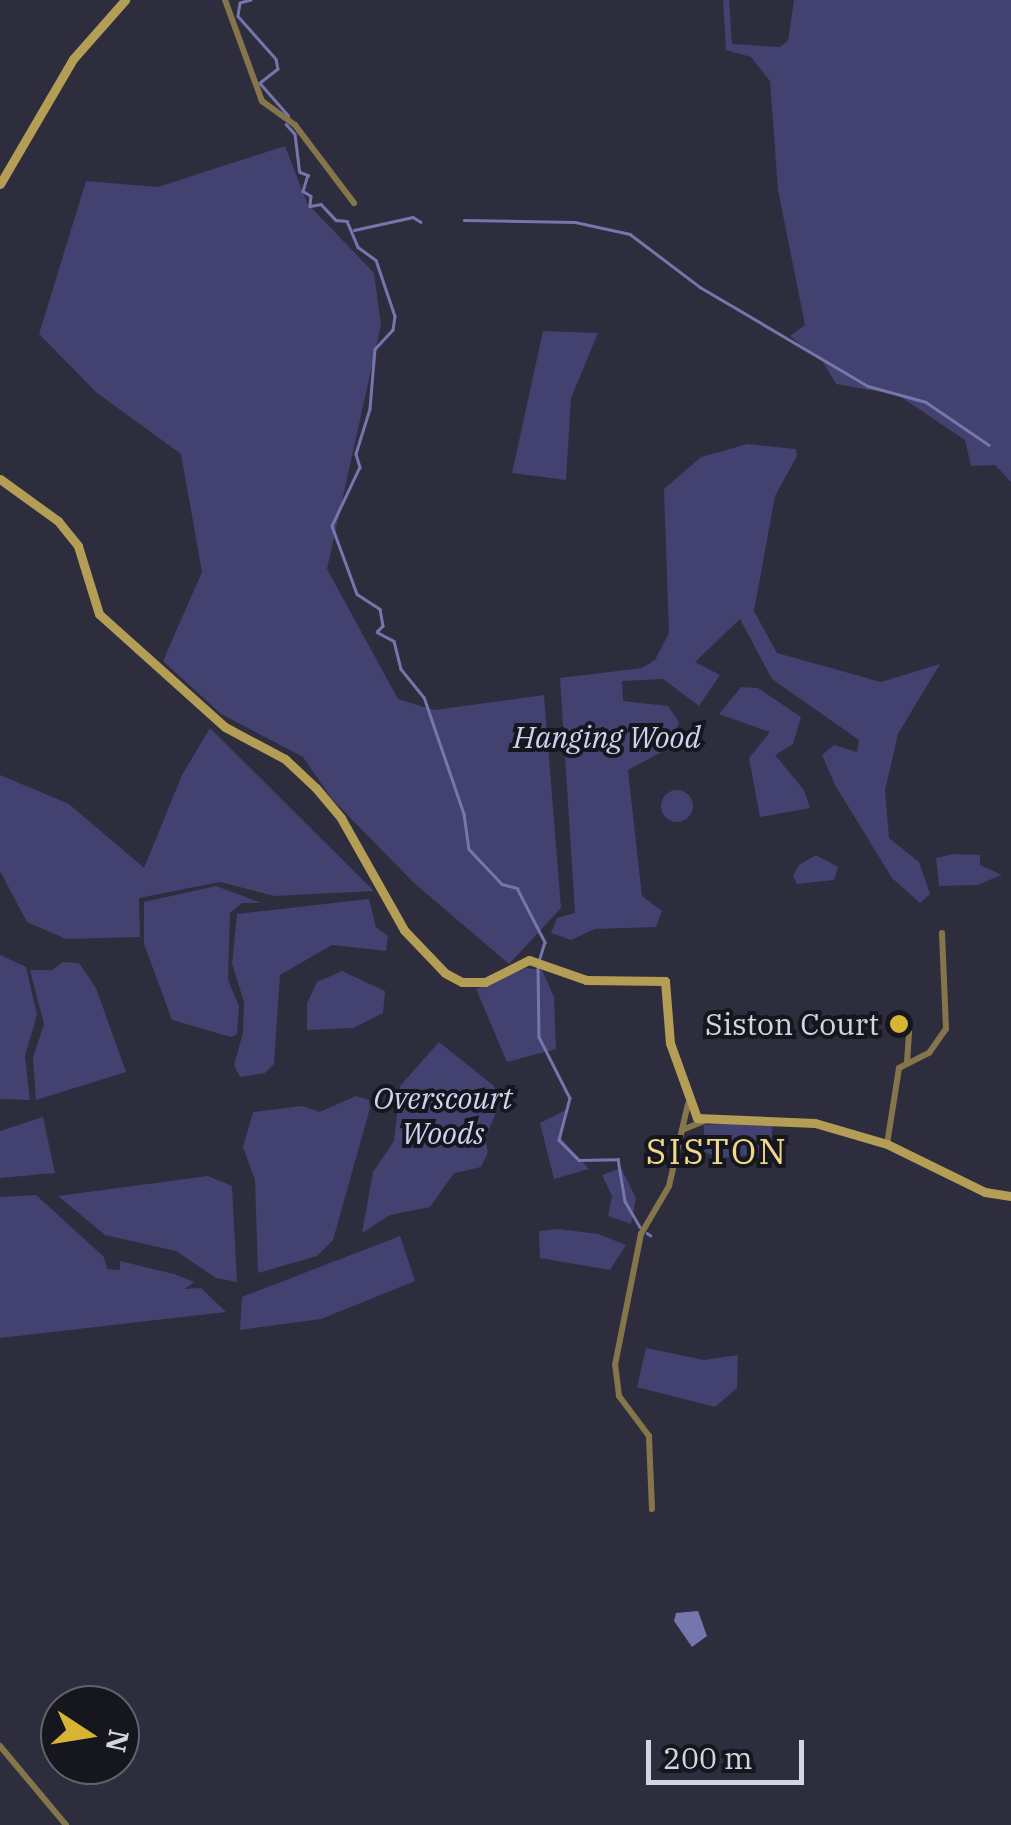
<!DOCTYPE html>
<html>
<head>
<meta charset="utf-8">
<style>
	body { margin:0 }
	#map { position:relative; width:1011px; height:1825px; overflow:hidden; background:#2d2d3e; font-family:"IBM Plex Serif",serif }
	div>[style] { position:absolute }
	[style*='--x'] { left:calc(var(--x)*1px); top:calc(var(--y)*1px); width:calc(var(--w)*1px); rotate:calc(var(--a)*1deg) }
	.green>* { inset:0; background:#42416f }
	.round { border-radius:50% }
	.water>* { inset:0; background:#7576ac }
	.stream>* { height:2.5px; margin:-1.25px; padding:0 1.25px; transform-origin:1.25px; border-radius:1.25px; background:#7576ac }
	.street>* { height:6px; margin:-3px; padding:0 3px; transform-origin:3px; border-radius:3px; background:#84764a }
	.secondary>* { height:9px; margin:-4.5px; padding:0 4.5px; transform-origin:4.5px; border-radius:4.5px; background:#b49d54 }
	.dots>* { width:28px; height:28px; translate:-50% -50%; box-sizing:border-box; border:5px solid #16161e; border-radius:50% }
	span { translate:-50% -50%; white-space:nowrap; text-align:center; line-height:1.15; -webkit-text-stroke:8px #16161e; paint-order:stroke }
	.park-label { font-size:30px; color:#d0d2f2; font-style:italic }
	.poi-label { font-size:30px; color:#d4d5df }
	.right { translate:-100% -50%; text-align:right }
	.quarter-label { font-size:35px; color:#f0d78a; letter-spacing:2.5px }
	.north { position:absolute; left:40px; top:1685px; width:100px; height:100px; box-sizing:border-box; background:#16161e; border:2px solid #62626b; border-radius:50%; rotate:102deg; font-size:28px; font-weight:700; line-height:40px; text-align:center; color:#d4d5df }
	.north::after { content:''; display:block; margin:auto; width:35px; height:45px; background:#d8b434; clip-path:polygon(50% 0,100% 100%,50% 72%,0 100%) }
	.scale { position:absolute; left:646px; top:1740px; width:158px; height:45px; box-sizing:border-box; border:5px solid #d4d5df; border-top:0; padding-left:12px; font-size:30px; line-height:35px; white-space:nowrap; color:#d4d5df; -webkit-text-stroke:8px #16161e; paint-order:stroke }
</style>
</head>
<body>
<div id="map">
	<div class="green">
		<div style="clip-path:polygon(723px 0,729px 0,732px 44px,780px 47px,788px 41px,794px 0,1011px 0,1011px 482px,995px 465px,971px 466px,965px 440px,898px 395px,836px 384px,823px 362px,790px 336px,805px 325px,778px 190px,770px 81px,751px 57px,726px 50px)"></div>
		<div style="clip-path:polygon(285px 146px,307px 203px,374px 273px,381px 325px,327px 569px,398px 699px,434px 710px,544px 695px,561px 908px,509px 964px,414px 883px,332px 799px,303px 757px,221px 714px,163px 661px,202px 572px,181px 454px,97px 393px,39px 334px,86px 181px,158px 187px)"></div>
		<div style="clip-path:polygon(543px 331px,598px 333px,571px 398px,566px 480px,512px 473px)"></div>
		<div style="clip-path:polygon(748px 444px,796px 449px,797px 456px,775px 496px,754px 611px,777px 653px,881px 682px,940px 664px,898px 734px,885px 790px,889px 838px,919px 862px,930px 894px,920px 903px,892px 878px,835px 785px,822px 755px,834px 745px,857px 752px,859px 740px,772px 679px,740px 619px,695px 662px,720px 675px,699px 706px,663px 679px,622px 681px,623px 701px,668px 706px,679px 722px,671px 747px,628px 770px,642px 896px,662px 911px,656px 927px,595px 929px,571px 940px,551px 933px,557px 918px,575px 913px,560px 678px,642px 668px,655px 660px,669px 633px,664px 489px,701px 457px)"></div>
		<div style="clip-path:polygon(741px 687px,758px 688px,801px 717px,793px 744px,775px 755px,804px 790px,810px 808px,760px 817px,749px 758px,770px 732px,719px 714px)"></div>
		<div style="clip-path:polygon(210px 728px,374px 891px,274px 896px,220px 882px,139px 898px,140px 937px,66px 939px,27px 922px,0 871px,0 775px,69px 804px,144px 868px,182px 775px)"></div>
		<div class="round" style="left:661px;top:790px;width:32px;height:32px"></div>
		<div style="clip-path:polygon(953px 854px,980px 855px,980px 865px,1002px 875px,977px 885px,939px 886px,936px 858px)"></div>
		<div style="clip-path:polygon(816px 855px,838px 867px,834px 880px,797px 884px,793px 876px,799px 865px)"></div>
		<div style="clip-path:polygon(216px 886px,261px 903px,242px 903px,230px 913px,228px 980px,239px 1006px,237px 1034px,231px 1037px,172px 1020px,144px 944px,144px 902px)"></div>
		<div style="clip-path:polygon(369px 899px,376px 927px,388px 936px,386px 951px,332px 945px,280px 975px,274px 1064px,265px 1073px,240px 1077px,234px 1065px,243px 1033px,244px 1002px,232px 964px,237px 914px)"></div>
		<div style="clip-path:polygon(0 955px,26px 967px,37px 1015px,25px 1056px,30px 1100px,0 1099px)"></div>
		<div style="clip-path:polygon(63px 962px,79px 963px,96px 988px,126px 1072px,36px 1100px,33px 1058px,44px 1024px,30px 970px,52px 970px)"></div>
		<div style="clip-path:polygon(526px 968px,542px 970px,554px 997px,556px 1049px,507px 1062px,476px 989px)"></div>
		<div style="clip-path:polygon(342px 971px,385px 991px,383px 1013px,353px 1028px,307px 1030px,307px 1003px,317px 982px)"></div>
		<div style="clip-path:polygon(439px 1042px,494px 1086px,498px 1108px,485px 1138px,488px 1152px,481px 1167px,454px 1173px,430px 1207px,390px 1215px,362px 1233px,373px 1172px,394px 1141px,400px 1086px)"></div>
		<div style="clip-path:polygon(356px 1096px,369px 1100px,370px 1108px,333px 1240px,317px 1256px,258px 1273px,255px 1180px,243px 1147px,253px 1112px,302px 1106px,320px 1112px)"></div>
		<div style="clip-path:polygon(566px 1110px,559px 1136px,589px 1169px,554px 1179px,540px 1123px)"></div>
		<div style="clip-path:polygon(43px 1117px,55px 1173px,0 1178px,0 1131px)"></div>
		<div style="clip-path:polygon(773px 1121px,770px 1153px,721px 1158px,704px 1152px,704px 1125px)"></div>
		<div style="clip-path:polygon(621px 1168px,636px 1198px,631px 1224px,608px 1216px,612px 1196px,602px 1175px)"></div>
		<div style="clip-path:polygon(208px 1176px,232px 1186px,237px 1282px,216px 1278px,176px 1251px,105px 1235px,58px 1196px)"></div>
		<div style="clip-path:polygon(36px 1195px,104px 1257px,107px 1269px,120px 1270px,120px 1261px,174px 1274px,194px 1282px,185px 1289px,201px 1288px,226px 1312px,0 1338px,0 1197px)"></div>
		<div style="clip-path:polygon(558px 1229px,598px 1234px,626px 1245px,610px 1270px,540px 1258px,539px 1231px)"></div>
		<div style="clip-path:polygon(400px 1236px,415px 1281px,321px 1319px,240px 1330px,242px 1297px)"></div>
		<div style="clip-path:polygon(646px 1348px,704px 1360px,738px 1355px,737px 1388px,715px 1407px,637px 1387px)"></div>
	</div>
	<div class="water">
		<div style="clip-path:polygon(698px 1611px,707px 1636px,692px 1647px,674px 1621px,676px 1613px)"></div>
	</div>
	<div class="stream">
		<div style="--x:251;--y:0;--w:11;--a:165"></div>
		<div style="--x:240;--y:3;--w:13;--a:99"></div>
		<div style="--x:238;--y:16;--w:57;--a:48.5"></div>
		<div style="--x:276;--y:59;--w:10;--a:79"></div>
		<div style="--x:278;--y:69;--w:23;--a:142"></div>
		<div style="--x:260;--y:83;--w:43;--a:48.8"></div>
		<div style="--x:286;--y:124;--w:13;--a:48"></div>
		<div style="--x:295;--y:134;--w:38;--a:83"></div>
		<div style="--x:300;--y:172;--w:9;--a:21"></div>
		<div style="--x:308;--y:175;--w:17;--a:107"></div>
		<div style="--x:303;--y:191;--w:9;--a:32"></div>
		<div style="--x:311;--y:196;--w:10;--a:96"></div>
		<div style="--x:310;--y:206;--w:11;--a:-10"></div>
		<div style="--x:321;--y:204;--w:22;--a:47"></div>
		<div style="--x:336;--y:220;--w:11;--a:5"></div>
		<div style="--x:347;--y:221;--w:28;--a:67"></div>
		<div style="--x:358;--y:247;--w:22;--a:36"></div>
		<div style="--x:376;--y:260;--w:59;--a:71.3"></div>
		<div style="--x:395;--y:316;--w:14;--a:98"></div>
		<div style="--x:393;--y:330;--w:26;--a:133"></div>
		<div style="--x:375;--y:349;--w:60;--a:94.8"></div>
		<div style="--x:370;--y:409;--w:47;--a:107.3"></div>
		<div style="--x:356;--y:454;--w:14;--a:73"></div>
		<div style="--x:360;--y:467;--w:65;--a:115.4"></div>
		<div style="--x:332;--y:526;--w:72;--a:69.8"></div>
		<div style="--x:357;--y:594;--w:27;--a:33"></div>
		<div style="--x:380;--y:609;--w:17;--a:80"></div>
		<div style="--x:383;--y:626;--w:8;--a:135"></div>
		<div style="--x:377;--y:632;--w:19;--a:28"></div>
		<div style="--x:394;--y:641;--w:29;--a:76"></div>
		<div style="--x:401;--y:669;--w:36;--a:51"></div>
		<div style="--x:424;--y:697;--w:124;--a:71.1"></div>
		<div style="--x:464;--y:814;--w:35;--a:82"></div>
		<div style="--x:469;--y:849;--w:48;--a:46.7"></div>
		<div style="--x:502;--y:884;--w:16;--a:15"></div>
		<div style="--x:517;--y:888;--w:61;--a:62.6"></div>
		<div style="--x:545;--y:942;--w:17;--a:107"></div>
		<div style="--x:464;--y:220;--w:111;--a:1"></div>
		<div style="--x:575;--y:222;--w:56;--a:12.3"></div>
		<div style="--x:630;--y:234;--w:88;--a:37.1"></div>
		<div style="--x:700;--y:287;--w:195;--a:30.5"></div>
		<div style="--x:868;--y:386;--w:60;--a:15.4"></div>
		<div style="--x:926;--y:402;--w:76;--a:34.3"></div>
		<div style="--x:354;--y:230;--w:60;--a:-12.4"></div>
		<div style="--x:413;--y:217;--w:9;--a:32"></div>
		<div style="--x:538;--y:966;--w:71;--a:89.2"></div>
		<div style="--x:539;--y:1037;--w:68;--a:63.1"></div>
		<div style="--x:570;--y:1098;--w:43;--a:104.7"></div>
		<div style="--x:559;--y:1140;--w:28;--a:45"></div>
		<div style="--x:579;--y:1160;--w:39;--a:-1"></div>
		<div style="--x:618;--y:1159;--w:43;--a:80.5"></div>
		<div style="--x:625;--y:1201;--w:30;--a:60"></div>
		<div style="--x:647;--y:1233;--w:4;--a:34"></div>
	</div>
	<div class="street">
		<div style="--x:225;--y:0;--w:108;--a:69.9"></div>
		<div style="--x:262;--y:101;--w:41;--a:36"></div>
		<div style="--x:295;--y:125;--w:98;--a:52.9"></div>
		<div style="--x:907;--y:1062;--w:30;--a:-86"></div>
		<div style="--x:682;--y:1130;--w:24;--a:-22"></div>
		<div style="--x:887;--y:1144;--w:77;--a:-81"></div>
		<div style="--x:899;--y:1068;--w:34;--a:-27"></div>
		<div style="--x:929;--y:1053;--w:29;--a:-55"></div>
		<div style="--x:946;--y:1029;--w:96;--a:-92.4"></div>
		<div style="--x:652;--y:1509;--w:73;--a:-92.4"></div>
		<div style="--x:649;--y:1436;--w:50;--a:-126.9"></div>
		<div style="--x:619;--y:1396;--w:31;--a:-97"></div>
		<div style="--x:615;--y:1365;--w:134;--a:-78.8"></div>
		<div style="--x:641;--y:1234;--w:56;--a:-59.7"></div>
		<div style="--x:669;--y:1186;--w:84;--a:-77"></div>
		<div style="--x:0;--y:1746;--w:103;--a:50.1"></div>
	</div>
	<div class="secondary">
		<div style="--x:0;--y:184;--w:145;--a:-59.7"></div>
		<div style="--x:73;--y:59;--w:79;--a:-48.6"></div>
		<div style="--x:0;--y:479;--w:72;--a:35.9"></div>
		<div style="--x:58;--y:521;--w:32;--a:51"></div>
		<div style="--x:78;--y:546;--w:71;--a:72.8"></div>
		<div style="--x:99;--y:614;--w:169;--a:41.9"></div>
		<div style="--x:225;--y:727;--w:68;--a:28.1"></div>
		<div style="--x:285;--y:759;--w:42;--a:43.1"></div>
		<div style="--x:316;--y:788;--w:39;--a:50"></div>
		<div style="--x:341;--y:818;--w:129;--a:60.6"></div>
		<div style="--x:404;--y:930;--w:59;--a:46.4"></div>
		<div style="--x:445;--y:973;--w:19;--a:28"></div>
		<div style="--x:462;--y:982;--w:23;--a:0"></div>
		<div style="--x:485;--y:982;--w:49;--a:-26.6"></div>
		<div style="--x:529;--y:960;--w:60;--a:19.3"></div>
		<div style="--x:586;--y:980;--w:79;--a:0.7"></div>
		<div style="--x:665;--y:981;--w:62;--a:85.4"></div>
		<div style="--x:670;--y:1043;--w:80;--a:70.2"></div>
		<div style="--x:697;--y:1118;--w:118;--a:2.4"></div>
		<div style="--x:815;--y:1123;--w:75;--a:16.3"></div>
		<div style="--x:887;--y:1144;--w:109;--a:26.1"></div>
		<div style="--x:985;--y:1192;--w:26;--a:9"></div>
	</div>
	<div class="dots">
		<div style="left:899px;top:1024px;background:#d8b434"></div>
	</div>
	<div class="park-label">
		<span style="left:607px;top:737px">Hanging Wood</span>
		<span style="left:443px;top:1115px">Overscourt<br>Woods</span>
	</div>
	<div class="poi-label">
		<span class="right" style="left:879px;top:1024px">Siston Court</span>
	</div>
	<div class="quarter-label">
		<span style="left:717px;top:1151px">SISTON</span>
	</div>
	<div class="north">N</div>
	<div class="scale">200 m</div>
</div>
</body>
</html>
